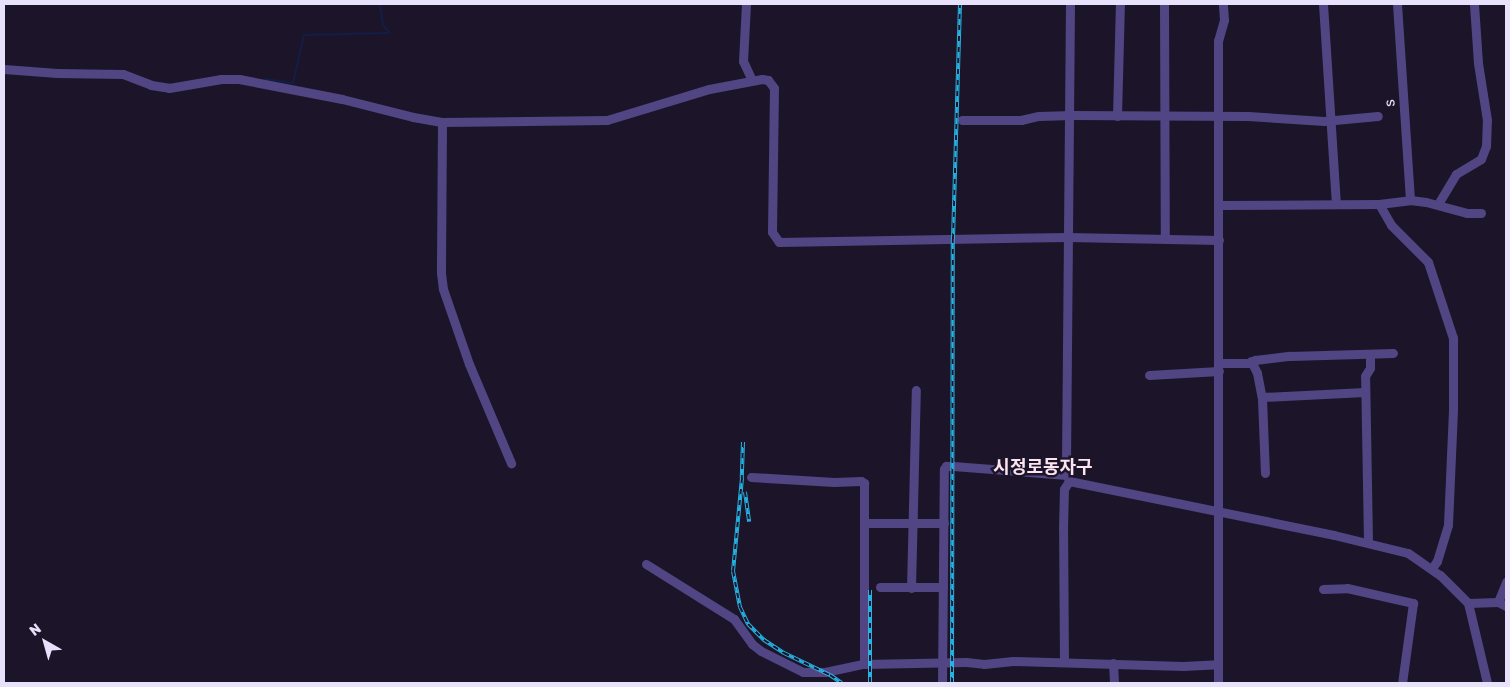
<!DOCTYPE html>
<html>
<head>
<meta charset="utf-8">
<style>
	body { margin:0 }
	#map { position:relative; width:1510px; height:687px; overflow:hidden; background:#1c152a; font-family:Rubik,"Noto Sans KR",sans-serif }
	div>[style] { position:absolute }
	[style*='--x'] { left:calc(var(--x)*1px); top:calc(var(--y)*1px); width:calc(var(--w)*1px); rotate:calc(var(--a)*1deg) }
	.stream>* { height:2px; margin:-1px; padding:0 1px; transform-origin:1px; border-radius:1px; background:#131d45 }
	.minor>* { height:9px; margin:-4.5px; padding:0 4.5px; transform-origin:4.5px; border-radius:4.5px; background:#514683 }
	.rail>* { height:4px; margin-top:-2px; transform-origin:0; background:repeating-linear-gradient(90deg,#1c152a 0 5.5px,#25b3e3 0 11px); box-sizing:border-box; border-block:1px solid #25b3e3 }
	span { translate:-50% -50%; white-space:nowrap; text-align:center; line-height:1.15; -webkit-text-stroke:5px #1c152a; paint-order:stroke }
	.street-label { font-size:15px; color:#e8e1fb }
	.quarter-label { font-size:18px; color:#fbe3ef; font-weight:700 }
	.frame { position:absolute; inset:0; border:5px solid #e8e1fb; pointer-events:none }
	.north { position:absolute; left:20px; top:617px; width:50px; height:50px; -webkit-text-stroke:4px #1c152a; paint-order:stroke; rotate:322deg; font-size:14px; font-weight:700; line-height:20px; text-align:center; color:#e8e1fb }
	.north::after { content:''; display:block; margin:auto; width:18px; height:22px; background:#e8e1fb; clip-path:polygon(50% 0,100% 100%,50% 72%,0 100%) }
</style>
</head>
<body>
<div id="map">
	<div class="stream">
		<div style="--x:265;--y:79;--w:28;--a:8"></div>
		<div style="--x:293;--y:83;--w:49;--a:-77.1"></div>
		<div style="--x:304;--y:35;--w:83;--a:-1.4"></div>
		<div style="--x:387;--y:33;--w:2;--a:-27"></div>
		<div style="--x:389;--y:32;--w:9;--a:-131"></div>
		<div style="--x:383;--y:25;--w:21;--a:-98"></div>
	</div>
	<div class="minor">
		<div style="--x:746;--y:4;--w:57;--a:93"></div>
		<div style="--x:743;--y:61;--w:21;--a:65"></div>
		<div style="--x:1070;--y:4;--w:466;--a:90.5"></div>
		<div style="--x:1066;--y:470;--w:11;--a:75"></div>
		<div style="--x:1069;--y:481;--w:270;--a:11.5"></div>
		<div style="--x:1334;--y:535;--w:76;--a:13.7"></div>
		<div style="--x:1408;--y:553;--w:39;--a:35"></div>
		<div style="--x:1440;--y:575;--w:40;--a:45"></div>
		<div style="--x:1468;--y:603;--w:82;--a:76.6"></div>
		<div style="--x:1164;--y:4;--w:235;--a:89.8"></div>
		<div style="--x:1323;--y:4;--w:200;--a:86.3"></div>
		<div style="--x:1397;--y:4;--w:196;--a:86.2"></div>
		<div style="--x:4;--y:69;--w:53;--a:4.3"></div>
		<div style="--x:57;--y:73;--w:66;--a:0.9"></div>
		<div style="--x:123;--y:74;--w:30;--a:21"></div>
		<div style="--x:151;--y:85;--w:18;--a:9"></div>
		<div style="--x:169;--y:88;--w:53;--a:-9.8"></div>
		<div style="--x:221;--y:79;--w:18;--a:0"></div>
		<div style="--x:239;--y:79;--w:105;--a:11"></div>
		<div style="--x:342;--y:99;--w:73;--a:14.2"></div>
		<div style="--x:413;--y:117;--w:29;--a:10"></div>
		<div style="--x:442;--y:122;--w:165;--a:-0.7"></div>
		<div style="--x:607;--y:120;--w:107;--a:-16.9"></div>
		<div style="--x:709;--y:89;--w:54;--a:-10.7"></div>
		<div style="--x:762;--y:79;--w:6;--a:9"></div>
		<div style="--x:768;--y:80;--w:10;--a:53"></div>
		<div style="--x:774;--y:88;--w:144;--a:90.8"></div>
		<div style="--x:772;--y:232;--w:12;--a:55"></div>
		<div style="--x:779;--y:242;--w:289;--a:-1"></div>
		<div style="--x:1068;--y:237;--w:151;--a:1.1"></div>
		<div style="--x:1117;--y:116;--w:112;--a:-88.5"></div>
		<div style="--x:962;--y:120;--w:59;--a:0"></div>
		<div style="--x:1021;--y:120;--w:18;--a:-13"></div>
		<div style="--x:1039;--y:116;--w:32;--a:-2"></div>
		<div style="--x:1071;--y:115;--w:177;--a:0.3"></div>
		<div style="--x:1248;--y:116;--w:76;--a:3.8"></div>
		<div style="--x:1324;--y:121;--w:54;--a:-5.3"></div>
		<div style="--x:442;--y:122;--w:151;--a:90.4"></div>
		<div style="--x:441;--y:273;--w:16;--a:83"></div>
		<div style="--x:443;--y:289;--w:79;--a:70.9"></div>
		<div style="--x:469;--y:364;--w:108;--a:67"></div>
		<div style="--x:1379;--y:204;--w:24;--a:60"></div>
		<div style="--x:1391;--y:225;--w:52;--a:45"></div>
		<div style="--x:1428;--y:262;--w:80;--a:71.8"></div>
		<div style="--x:1453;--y:338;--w:72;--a:90"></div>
		<div style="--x:1453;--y:410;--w:115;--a:92.5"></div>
		<div style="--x:1448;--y:525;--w:38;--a:107"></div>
		<div style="--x:1437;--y:561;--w:9;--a:126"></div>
		<div style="--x:1438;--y:204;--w:35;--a:-59"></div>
		<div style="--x:1456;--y:174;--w:29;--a:-31"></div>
		<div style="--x:1481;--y:159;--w:14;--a:-69"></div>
		<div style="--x:1486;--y:146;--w:26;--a:-88"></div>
		<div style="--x:1487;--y:120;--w:58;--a:-99"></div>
		<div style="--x:1478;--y:63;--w:59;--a:-93.9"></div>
		<div style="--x:1220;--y:205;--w:159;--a:-0.4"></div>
		<div style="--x:1379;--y:204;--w:31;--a:-7"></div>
		<div style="--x:1410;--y:200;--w:16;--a:7"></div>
		<div style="--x:1426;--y:202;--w:42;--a:15"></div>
		<div style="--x:1467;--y:213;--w:14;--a:0"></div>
		<div style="--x:1251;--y:361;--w:13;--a:63"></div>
		<div style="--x:1257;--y:373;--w:26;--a:79"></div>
		<div style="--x:1262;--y:399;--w:74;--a:87.7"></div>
		<div style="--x:1219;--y:363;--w:30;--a:0"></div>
		<div style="--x:1249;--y:363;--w:7;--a:-27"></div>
		<div style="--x:1255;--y:360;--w:35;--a:-7"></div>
		<div style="--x:1290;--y:356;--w:103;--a:-1.7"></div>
		<div style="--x:1149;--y:375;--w:70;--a:-3.3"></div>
		<div style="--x:1262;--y:397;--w:103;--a:-2.8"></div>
		<div style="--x:751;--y:477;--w:83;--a:3.4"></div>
		<div style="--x:834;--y:482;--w:27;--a:-2"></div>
		<div style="--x:861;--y:481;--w:4;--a:34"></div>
		<div style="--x:864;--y:483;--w:181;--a:90"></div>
		<div style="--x:864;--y:523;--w:80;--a:0"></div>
		<div style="--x:1368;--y:542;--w:166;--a:-91"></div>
		<div style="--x:1365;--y:376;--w:9;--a:-58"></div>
		<div style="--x:1370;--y:368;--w:14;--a:-90"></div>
		<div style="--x:646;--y:564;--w:104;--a:32"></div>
		<div style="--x:734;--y:619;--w:31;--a:54"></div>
		<div style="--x:752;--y:644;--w:11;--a:38"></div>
		<div style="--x:761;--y:651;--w:47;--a:26.6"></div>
		<div style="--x:803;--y:672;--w:22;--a:0"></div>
		<div style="--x:825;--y:672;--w:40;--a:-12"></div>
		<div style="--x:864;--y:664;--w:102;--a:-1.1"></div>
		<div style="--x:966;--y:662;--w:18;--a:6"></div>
		<div style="--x:984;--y:664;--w:29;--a:-6"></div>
		<div style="--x:1013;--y:661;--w:170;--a:1.7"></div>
		<div style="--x:1183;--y:666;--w:35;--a:-3"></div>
		<div style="--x:880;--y:587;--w:63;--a:0"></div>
		<div style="--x:911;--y:588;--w:198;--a:-88.6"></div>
		<div style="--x:1323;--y:589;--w:24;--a:-2"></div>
		<div style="--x:1347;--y:588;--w:68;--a:12.8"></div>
		<div style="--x:1413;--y:603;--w:81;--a:97.8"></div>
		<div style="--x:1498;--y:602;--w:22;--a:-68"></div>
		<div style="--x:1468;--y:603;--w:30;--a:-2"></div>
		<div style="--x:1498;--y:602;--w:9;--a:27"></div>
		<div style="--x:1064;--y:662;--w:133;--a:-90.4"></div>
		<div style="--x:1063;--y:529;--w:40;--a:-88.6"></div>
		<div style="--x:1064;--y:489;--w:9;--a:-58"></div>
		<div style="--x:1113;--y:663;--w:20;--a:87"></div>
		<div style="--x:942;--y:683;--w:214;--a:-89.5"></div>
		<div style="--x:944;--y:469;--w:4;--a:-56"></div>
		<div style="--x:946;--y:466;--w:7;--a:0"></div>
		<div style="--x:953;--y:466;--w:114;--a:4.5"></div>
		<div style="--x:1218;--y:683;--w:642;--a:-90"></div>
		<div style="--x:1218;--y:41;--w:22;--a:-74"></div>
		<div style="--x:1224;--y:20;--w:16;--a:-94"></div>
	</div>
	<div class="rail">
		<div style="--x:743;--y:442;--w:36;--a:92"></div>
		<div style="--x:742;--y:478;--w:93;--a:95.5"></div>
		<div style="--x:733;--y:571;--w:37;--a:79"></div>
		<div style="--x:740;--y:607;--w:19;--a:65"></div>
		<div style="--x:748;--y:624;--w:23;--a:45"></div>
		<div style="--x:764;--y:640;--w:24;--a:33"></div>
		<div style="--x:784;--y:653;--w:51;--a:25.6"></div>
		<div style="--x:830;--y:675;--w:14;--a:34"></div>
		<div style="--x:745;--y:492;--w:30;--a:82"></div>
		<div style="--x:870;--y:683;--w:93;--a:-90"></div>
		<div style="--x:952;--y:683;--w:444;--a:-89.9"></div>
		<div style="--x:953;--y:239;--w:235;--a:-88.3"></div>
	</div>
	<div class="street-label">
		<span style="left:1390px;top:103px;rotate:-95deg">s</span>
	</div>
	<div class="quarter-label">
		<span style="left:1043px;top:467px">시정로동자구</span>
	</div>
	<div class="frame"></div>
	<div class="north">N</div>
</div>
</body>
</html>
